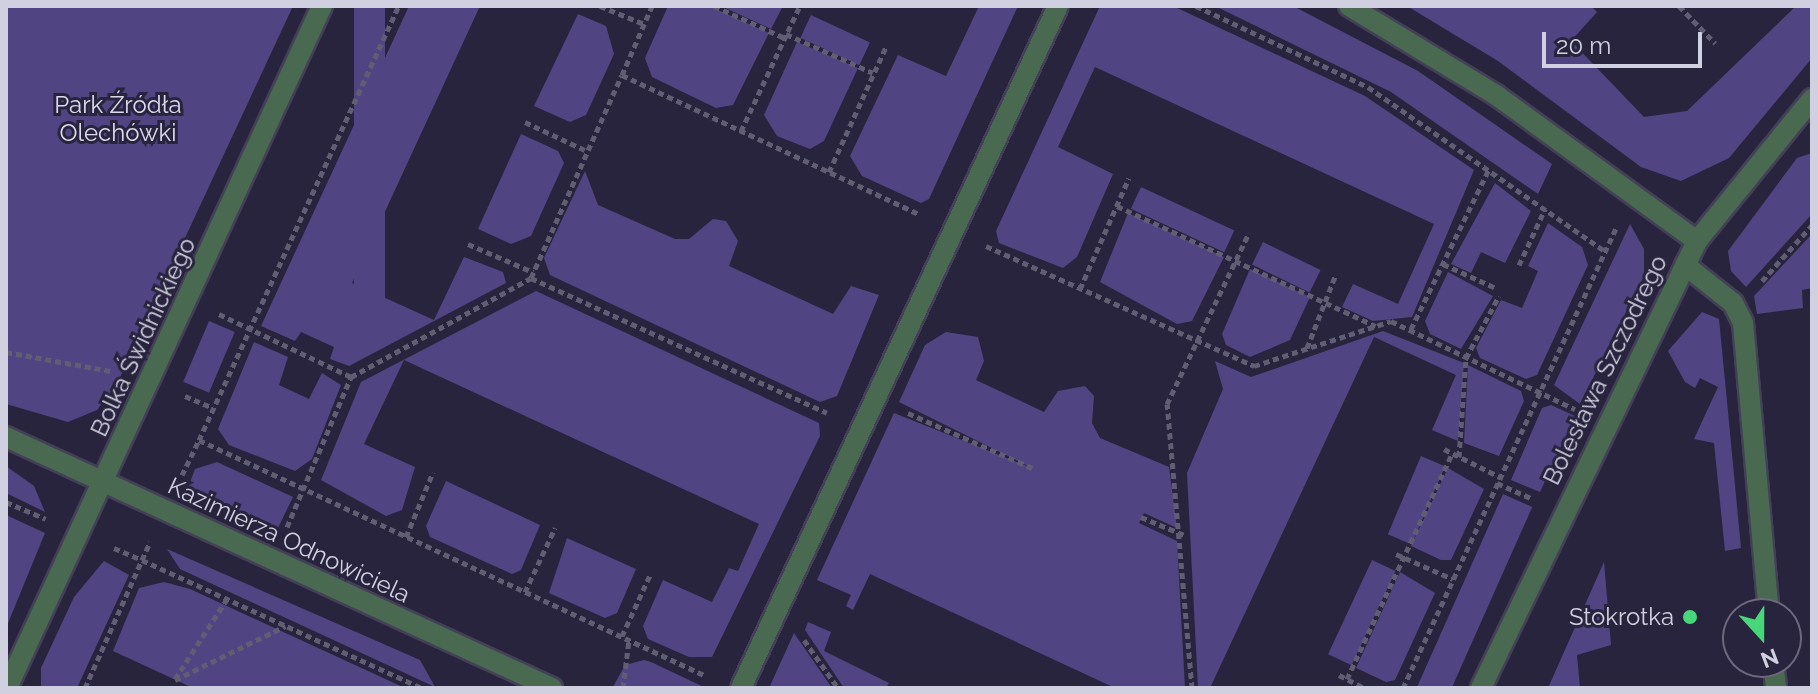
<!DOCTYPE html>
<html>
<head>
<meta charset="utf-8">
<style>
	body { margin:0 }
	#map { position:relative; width:1818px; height:694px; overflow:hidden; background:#28243d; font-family:Raleway,sans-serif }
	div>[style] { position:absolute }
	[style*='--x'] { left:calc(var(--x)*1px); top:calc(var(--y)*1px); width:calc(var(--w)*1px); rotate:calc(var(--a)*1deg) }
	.green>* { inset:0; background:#504582; transform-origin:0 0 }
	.path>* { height:5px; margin-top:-2.5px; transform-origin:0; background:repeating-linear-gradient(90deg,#615e74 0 6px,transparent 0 10px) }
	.roads { filter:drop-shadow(2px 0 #434057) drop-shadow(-2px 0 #434057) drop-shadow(0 2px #434057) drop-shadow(0 -2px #434057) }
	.service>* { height:20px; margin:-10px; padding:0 10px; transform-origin:10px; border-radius:10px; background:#4a6951 }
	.minor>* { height:20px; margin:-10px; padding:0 10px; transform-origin:10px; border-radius:10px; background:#4a6951 }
	.dots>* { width:22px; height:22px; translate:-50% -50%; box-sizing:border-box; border:4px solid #28243d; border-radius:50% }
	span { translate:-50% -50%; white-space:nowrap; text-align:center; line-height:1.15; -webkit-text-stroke:6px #28243d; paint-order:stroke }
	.park-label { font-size:24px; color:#dbd9ef }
	.street-label { font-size:24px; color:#d1d0e0 }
	.poi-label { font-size:24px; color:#d1d0e0 }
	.right { translate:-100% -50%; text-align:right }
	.frame { position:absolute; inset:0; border:8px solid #d1d0e0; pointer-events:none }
	.north { position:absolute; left:1722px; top:598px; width:80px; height:80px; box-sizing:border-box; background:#28243d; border:2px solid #6c697e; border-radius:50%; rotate:159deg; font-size:22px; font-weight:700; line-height:32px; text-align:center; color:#d1d0e0 }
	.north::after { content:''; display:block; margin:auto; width:28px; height:36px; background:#47d779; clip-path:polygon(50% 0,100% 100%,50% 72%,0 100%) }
	.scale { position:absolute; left:1542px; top:32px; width:160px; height:36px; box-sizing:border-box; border:4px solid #d1d0e0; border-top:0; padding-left:10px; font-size:24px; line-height:28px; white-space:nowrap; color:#d1d0e0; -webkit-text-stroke:6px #28243d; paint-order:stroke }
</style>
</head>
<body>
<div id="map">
	<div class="green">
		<div style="clip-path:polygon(6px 6px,293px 6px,117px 384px,97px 410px,68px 422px,6px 404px)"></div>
		<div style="left:354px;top:6px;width:31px;height:328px"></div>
		<div style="clip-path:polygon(409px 6px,480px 6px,352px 283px,434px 320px,464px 257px,503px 272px,506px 283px,349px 366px,330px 359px,334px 347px,301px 332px,295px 341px,261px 326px)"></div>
		<div style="clip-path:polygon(668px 6px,709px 6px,769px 33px,733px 105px,716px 108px,652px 77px,645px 58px)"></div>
		<div style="clip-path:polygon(721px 6px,783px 6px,771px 29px)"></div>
		<div style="clip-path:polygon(979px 6px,1018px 6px,929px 199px,921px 203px,862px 176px,850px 156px,898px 55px,946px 76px)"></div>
		<div style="clip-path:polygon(1100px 6px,1173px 6px,1365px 96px,1474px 170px,1412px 317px,1373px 321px,1342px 307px,1353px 284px,1398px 304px,1434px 224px,1095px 67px,1058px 147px,1113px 174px,1077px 257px,1063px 268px,999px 243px,996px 231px)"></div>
		<div style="clip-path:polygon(1215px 6px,1293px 6px,1418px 71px,1552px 164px,1538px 194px,1391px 92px)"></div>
		<div style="clip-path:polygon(1407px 6px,1591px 6px,1597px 12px,1571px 41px,1644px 117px,1687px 111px,1796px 6px,1812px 6px,1812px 58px,1729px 158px,1681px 181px,1641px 167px,1498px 61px)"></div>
		<div style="clip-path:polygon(578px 14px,606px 26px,614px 54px,586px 115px,570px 122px,534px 106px)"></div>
		<div style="left:811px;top:15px;width:65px;height:25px;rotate:25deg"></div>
		<div style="clip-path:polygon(797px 42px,858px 68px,824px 141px,810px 149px,777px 136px,764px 115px)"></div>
		<div style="clip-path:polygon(521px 134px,558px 151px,564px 163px,531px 236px,511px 244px,478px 229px)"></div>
		<div style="clip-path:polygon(1812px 153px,1812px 214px,1746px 287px,1731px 271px,1728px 251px,1797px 158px)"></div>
		<div style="clip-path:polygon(585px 171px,598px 205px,675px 239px,689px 239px,713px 219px,726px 221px,738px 241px,729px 266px,833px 314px,851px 286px,879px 295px,837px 396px,820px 402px,550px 275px,544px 258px)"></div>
		<div style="clip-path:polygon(1495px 183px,1531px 211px,1505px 263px,1481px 252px,1471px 273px,1451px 264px)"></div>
		<div style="left:1141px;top:187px;width:103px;height:24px;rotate:25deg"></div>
		<div style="clip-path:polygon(1128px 213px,1224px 257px,1192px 321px,1177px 324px,1100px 282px)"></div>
		<div style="clip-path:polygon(1548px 223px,1582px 247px,1588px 265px,1537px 375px,1526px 379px,1480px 358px,1476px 348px,1501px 300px,1522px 308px,1538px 271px,1528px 266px)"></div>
		<div style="clip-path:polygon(1630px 224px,1644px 249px,1644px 276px,1580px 404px,1554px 385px)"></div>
		<div style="clip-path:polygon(1812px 234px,1812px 288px,1802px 290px,1803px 308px,1757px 314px,1754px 296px)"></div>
		<div style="left:1263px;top:242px;width:64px;height:25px;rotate:26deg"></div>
		<div style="clip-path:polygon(1250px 269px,1310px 297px,1290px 340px,1250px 357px,1226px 345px,1222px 334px)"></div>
		<div style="clip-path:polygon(1448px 272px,1493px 296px,1461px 349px,1430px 334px,1425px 321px)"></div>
		<div style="clip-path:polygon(536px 291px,819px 423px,820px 436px,712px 657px,689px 657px,648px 639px,643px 626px,663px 580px,712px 602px,729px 568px,738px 571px,759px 524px,404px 360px,364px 444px,415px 467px,402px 510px,386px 516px,321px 480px,361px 382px)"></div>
		<div style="clip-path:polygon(1702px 312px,1719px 319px,1726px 391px,1741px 548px,1725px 551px,1714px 443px,1694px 439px,1718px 387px,1700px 378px,1695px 388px,1685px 382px,1668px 351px)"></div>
		<div style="left:209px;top:321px;width:28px;height:66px;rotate:23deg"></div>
		<div style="clip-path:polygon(1383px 331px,1464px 363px,1458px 441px,1432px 430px,1456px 375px,1374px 337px,1210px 688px,1198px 688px,1187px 473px,1223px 389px,1215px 361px,1251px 377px)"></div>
		<div style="clip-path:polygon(946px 332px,978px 337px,984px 361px,976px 380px,1044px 412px,1058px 391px,1085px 386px,1094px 396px,1092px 423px,1100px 438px,1169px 467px,1177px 528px,1144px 513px,1139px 523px,1177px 541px,1185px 688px,1115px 688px,870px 574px,853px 610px,846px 606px,851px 595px,817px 580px,894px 413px,1032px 468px,899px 402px,925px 345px)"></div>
		<div style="clip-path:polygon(254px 342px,288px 357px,279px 385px,309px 399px,322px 373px,341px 385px,312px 459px,295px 471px,229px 445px,218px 429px)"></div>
		<div style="clip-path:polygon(1468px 365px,1521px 391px,1524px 401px,1499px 456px,1464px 443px)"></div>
		<div style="clip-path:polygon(1551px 405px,1575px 416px,1540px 492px,1511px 480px,1542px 408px)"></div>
		<div style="left:1421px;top:456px;width:26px;height:85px;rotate:23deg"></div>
		<div style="clip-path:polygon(217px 462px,293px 497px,276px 532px,188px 488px,195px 469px)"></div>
		<div style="clip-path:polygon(6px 466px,34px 486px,45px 512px,6px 493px)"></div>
		<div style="clip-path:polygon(1448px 468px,1484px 489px,1451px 560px,1441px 560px,1411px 546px)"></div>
		<div style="clip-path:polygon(446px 481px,540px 525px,521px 570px,512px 574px,430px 537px,426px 526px)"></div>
		<div style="left:1503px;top:494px;width:32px;height:213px;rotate:24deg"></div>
		<div style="clip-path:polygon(6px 515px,45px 533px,6px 628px)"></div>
		<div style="clip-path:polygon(567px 538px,636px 569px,617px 613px,605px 618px,549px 593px)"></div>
		<div style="clip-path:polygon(167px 549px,420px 660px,435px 687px,180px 569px)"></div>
		<div style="left:1372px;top:560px;width:26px;height:104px;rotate:25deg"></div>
		<div style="clip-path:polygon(104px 561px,129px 575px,77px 688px,41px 688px,41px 668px,74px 597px)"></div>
		<div style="clip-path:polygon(1604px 562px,1611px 645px,1577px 655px,1580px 688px,1548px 688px)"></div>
		<div style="clip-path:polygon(1400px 572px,1435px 593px,1395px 680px,1386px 682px,1356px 668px)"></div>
		<div style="clip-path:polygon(164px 582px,190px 589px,405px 688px,193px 688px,113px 651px,139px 588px)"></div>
		<div style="clip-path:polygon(808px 622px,831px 632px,824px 651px,889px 683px,886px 688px,844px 688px,805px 630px)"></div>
		<div style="clip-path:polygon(794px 633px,832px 688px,769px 688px)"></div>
		<div style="clip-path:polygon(644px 660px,651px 662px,706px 688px,613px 687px,625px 665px)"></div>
	</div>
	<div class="path">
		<div style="--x:600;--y:6;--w:48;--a:22.2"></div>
		<div style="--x:714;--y:6;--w:78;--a:24.3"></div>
		<div style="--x:1196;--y:6;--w:190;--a:25.2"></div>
		<div style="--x:1368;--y:87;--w:288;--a:34.7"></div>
		<div style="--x:1679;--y:6;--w:52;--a:45.8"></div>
		<div style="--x:786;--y:34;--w:95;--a:24.1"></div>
		<div style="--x:622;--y:75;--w:75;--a:-66.5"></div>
		<div style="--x:525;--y:122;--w:66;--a:25"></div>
		<div style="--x:741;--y:131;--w:136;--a:-64.8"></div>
		<div style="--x:829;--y:172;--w:137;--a:-65.5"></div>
		<div style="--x:1117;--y:206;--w:285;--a:24.9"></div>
		<div style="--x:468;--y:244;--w:71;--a:23.3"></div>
		<div style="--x:986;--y:246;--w:294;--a:24.1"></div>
		<div style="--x:1254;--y:366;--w:144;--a:-18.2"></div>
		<div style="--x:1391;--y:321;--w:204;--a:25.6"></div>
		<div style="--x:1443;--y:264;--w:58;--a:24.4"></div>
		<div style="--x:1519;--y:265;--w:62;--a:-65.1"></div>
		<div style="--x:531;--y:278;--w:222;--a:-65.9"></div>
		<div style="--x:622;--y:75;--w:328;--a:25.1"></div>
		<div style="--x:1762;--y:281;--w:75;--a:-48.2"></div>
		<div style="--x:1080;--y:289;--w:121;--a:-66.2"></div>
		<div style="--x:219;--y:314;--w:146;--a:25.5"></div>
		<div style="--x:1411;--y:329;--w:178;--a:-64"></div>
		<div style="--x:1307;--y:348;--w:79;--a:-68.6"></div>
		<div style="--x:6;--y:352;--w:107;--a:10.3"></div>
		<div style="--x:185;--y:396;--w:30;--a:23"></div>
		<div style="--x:908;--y:413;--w:136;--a:23.9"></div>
		<div style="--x:199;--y:440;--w:478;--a:-65.3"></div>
		<div style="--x:1444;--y:449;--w:63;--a:26.6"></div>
		<div style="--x:1459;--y:457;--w:99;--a:-86"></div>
		<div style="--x:1466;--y:358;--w:70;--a:-62"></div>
		<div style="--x:182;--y:475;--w:39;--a:-64"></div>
		<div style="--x:199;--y:440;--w:559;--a:24.96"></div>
		<div style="--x:1497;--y:483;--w:39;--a:24"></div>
		<div style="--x:6;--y:502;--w:43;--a:23"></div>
		<div style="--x:1141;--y:517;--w:47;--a:22.7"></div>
		<div style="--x:287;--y:527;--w:163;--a:-66.9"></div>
		<div style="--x:351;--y:377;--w:205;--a:-28.8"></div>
		<div style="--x:531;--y:278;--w:325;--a:24.5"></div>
		<div style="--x:406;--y:537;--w:70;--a:-67.4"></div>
		<div style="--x:114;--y:548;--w:30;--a:23"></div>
		<div style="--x:142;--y:560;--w:20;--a:-66"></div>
		<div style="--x:1396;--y:554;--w:62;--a:23.7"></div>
		<div style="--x:525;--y:592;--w:71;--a:-64.9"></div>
		<div style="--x:622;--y:636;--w:69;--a:-65.3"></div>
		<div style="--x:804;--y:640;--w:59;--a:54.7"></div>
		<div style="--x:1339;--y:675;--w:29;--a:27"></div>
		<div style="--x:175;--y:679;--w:95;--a:-57"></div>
		<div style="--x:1347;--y:679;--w:248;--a:-65"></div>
		<div style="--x:175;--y:680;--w:123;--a:-26.1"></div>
		<div style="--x:85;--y:688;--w:140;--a:-66"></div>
		<div style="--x:142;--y:560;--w:307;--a:24.6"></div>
		<div style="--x:623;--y:688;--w:48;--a:-82.9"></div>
		<div style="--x:904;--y:688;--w:1;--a:-90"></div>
		<div style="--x:1192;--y:688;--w:285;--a:-95"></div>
		<div style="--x:1167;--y:404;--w:190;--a:-64.4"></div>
		<div style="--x:1403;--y:688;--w:507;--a:-65.15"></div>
	</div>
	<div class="roads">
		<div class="service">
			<div style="--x:1685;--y:265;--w:61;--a:38.4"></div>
			<div style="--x:1733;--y:303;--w:22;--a:63"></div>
			<div style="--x:1743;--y:323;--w:292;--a:84.9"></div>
			<div style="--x:1773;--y:662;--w:26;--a:83"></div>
			<div style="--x:741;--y:688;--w:752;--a:-65.07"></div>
		</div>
		<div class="minor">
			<div style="--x:1349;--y:6;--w:172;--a:31.2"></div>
			<div style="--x:1496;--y:95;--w:248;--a:36"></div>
			<div style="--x:6;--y:437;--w:601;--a:24.69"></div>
			<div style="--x:7;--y:688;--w:751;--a:-65.21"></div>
			<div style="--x:1481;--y:688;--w:496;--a:-64.2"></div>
			<div style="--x:1697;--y:241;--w:183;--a:-51"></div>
		</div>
	</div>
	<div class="dots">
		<div style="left:1690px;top:617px;background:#47d779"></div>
	</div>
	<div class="park-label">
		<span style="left:118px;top:119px">Park Źródła<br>Olechówki</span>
	</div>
	<div class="street-label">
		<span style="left:143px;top:337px;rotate:-65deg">Bolka Świdnickiego</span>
		<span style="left:1605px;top:370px;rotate:-64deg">Bolesława Szczodrego</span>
		<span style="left:289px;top:540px;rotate:25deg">Kazimierza Odnowiciela</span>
	</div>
	<div class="poi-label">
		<span class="right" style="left:1674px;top:617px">Stokrotka</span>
	</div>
	<div class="frame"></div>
	<div class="north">N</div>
	<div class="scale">20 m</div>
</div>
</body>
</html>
